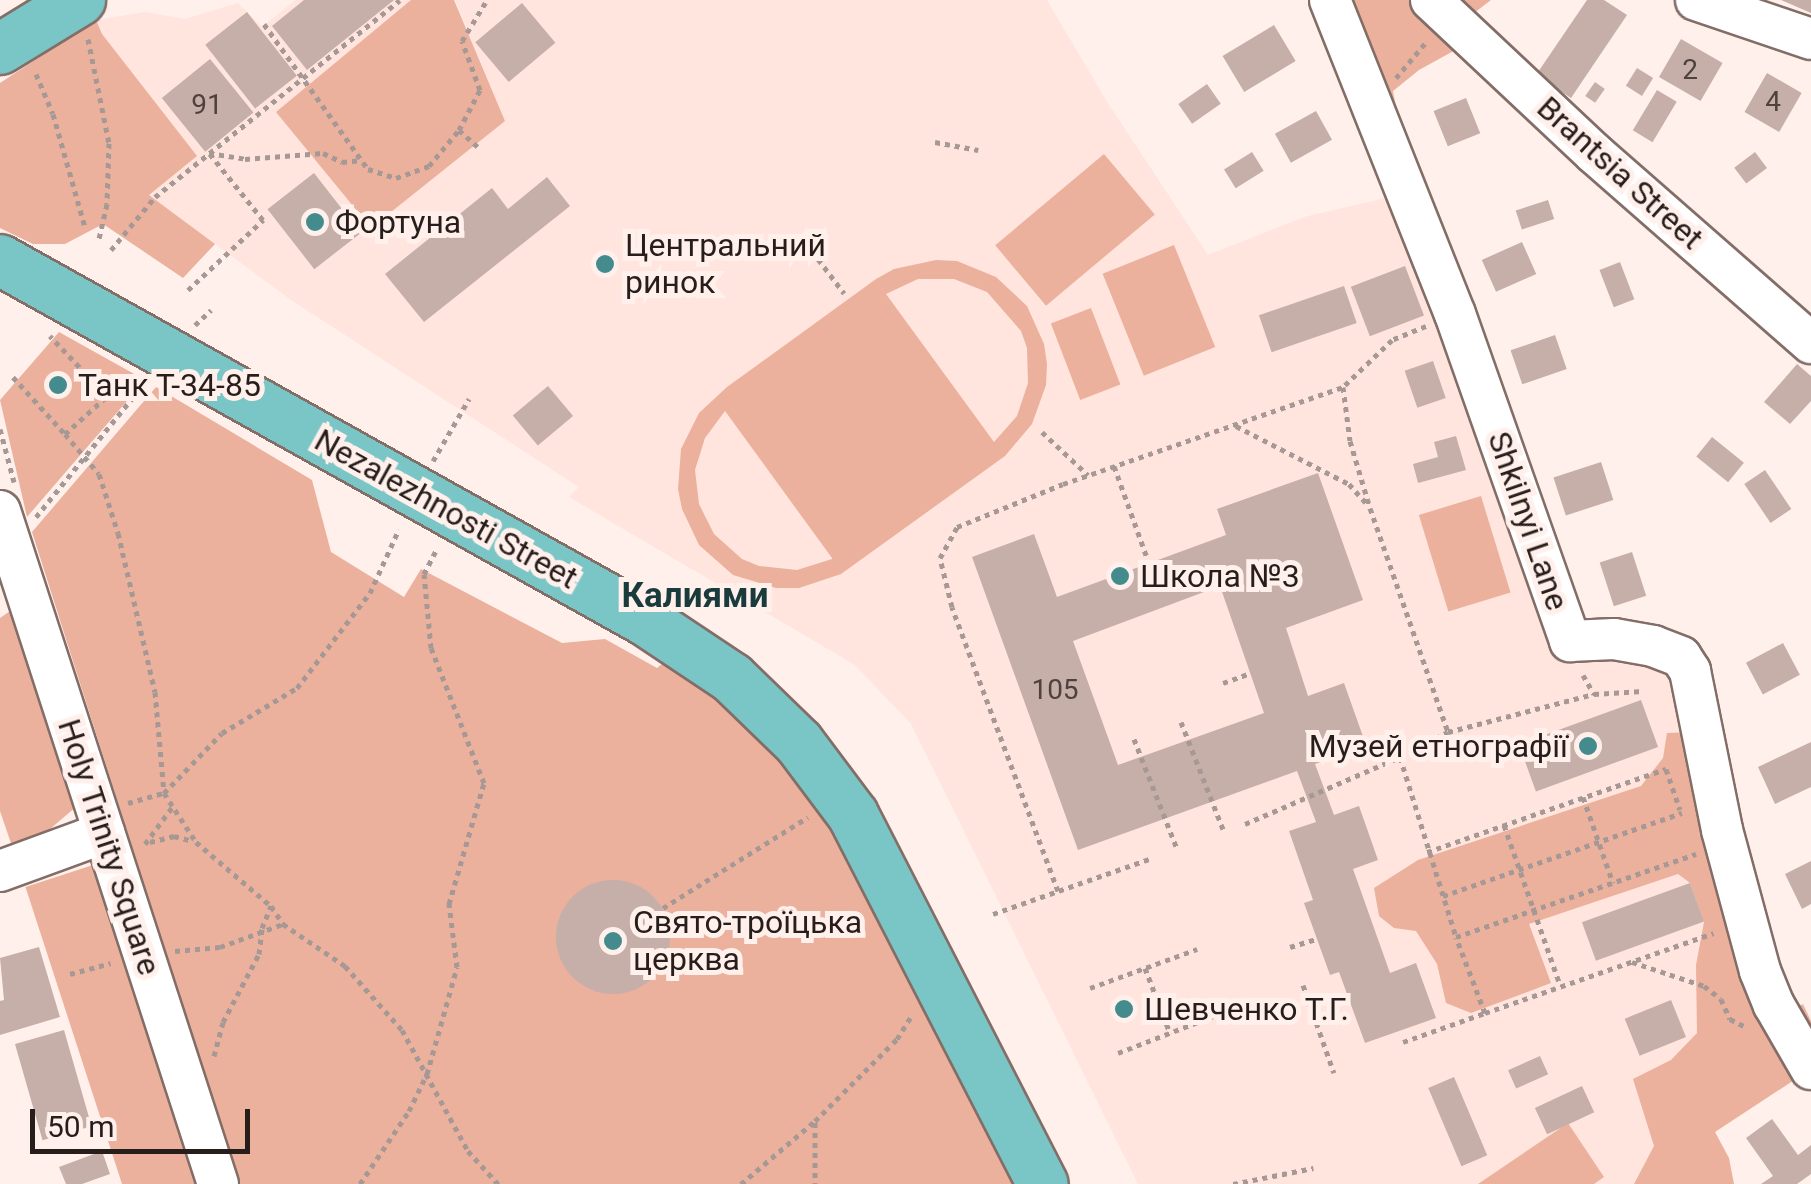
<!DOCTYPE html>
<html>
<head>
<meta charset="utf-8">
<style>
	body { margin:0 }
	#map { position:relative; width:1811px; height:1184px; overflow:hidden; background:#fff0ec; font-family:Roboto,sans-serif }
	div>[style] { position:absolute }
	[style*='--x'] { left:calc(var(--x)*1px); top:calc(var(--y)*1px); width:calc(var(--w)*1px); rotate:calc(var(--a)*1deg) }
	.built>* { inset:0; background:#ffe5dd }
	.green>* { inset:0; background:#ebb19d; transform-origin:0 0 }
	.building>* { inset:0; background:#c6afa8; transform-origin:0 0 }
	.round { border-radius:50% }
	.path>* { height:5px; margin-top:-2.5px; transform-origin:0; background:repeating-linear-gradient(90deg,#a59895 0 5px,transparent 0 10px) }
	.roads { filter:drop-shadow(2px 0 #836e67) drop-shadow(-2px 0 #836e67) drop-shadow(0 2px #836e67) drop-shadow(0 -2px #836e67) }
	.minor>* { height:40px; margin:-20px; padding:0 20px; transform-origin:20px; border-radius:20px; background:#fff }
	.major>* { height:50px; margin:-25px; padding:0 25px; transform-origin:25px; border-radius:25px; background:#7ac5c6 }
	.dots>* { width:28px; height:28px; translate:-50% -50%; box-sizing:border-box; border:5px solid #fff0ec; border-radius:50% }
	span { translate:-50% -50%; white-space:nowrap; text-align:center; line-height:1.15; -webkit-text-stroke:10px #fff0ec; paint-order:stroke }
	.number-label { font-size:28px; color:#4f423e }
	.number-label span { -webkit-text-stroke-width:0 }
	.street-label { font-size:32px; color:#271e1b }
	.poi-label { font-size:32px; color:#271e1b }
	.left { translate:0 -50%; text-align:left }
	.right { translate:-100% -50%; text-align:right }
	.neighbourhood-label { font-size:35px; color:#193b3c; font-weight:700 }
	.scale { position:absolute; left:30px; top:1109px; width:220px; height:45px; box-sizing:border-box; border:5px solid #271e1b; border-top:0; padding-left:12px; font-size:30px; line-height:35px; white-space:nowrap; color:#271e1b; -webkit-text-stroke:8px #fff0ec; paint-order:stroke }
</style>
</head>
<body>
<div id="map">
	<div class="built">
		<div style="clip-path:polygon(295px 0,412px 0,505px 121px,455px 0,1047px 0,1104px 97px,1208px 255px,1304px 217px,1403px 194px,1569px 665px,1627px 655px,1673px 673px,1763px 1023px,1636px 1184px,1138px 1184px,911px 724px,855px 665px,569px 497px,579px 487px,291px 300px,149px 195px,96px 20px,145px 12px,185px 19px,238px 3px,262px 27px)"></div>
	</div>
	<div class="green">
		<div style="clip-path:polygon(411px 0,454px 0,505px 121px,371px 228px,276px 112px)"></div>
		<div style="clip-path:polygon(1326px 0,1491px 0,1474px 13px,1468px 43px,1419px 70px,1393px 91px,1398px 118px)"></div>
		<div style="clip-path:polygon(96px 20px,102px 34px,197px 156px,149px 195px,215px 244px,183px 278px,103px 224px,65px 244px,33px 244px,0 228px,0 83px)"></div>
		<div style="left:1104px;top:154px;width:79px;height:142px;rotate:50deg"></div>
		<div style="left:1174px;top:245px;width:110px;height:77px;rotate:68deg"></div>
		<div style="clip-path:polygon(evenodd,936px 260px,957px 261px,996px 277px,1027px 306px,1044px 344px,1047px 364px,1046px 385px,1032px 424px,1005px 456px,841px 574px,799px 588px,776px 588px,733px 575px,699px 545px,682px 509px,678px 489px,681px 449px,699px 413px,727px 387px,876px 279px,894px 269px,936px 260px,918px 279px,954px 279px,987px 292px,1021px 331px,1027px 348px,1028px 383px,1017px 416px,994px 442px,886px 294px,918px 279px,936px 260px,725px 411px,832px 558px,832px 559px,797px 570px,759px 566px,742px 559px,714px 534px,699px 504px,695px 470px,705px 438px,725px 411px)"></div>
		<div style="left:1091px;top:308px;width:82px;height:43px;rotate:69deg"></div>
		<div style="clip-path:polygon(59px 332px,145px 380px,27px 517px,0 400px)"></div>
		<div style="clip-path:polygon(156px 387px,312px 480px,331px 552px,404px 597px,421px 569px,562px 643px,605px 639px,657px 668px,669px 658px,746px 721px,807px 796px,861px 875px,1019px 1184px,239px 1184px,32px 532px)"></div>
		<div style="left:1481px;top:496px;width:101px;height:65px;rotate:73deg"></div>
		<div style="clip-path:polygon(13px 609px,77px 806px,16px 858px,0 811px,0 618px)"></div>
		<div style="clip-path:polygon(1695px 732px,1764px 1022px,1803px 1004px,1811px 1021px,1811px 1069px,1715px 1132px,1729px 1158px,1734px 1184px,1634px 1184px,1654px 1146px,1633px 1079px,1671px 1060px,1697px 1033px,1696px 965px,1704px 922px,1690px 883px,1678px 874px,1529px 924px,1551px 983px,1471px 1013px,1446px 1003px,1437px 964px,1416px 931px,1394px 928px,1379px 916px,1374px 888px,1418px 860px,1641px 786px,1663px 758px,1667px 733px)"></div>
		<div style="left:93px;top:865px;width:336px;height:71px;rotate:72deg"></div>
		<div style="clip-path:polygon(1568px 1123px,1604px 1177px,1594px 1184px,1478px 1184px)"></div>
	</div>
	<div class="building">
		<div style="clip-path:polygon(304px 0,394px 0,307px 70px,272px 26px)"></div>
		<div style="clip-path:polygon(1587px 0,1604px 0,1627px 15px,1571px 98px,1536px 75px)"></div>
		<div style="clip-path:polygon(1781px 0,1811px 0,1811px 13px)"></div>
		<div style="left:522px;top:3px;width:52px;height:61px;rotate:50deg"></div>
		<div style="left:247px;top:12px;width:81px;height:53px;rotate:52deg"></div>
		<div style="left:1274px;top:25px;width:42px;height:60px;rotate:59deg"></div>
		<div style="left:1681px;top:39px;width:48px;height:44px;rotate:30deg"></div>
		<div style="left:210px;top:59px;width:69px;height:62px;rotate:51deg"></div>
		<div style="left:1637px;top:68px;width:19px;height:21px;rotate:32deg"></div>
		<div style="left:1767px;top:73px;width:40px;height:45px;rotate:30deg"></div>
		<div style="left:1595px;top:82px;width:12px;height:17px;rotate:35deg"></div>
		<div style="left:1207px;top:84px;width:24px;height:35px;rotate:55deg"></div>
		<div style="left:1657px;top:90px;width:23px;height:47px;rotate:31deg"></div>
		<div style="left:1466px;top:98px;width:38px;height:35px;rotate:68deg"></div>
		<div style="left:1316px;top:111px;width:33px;height:47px;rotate:61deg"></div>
		<div style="left:1252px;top:152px;width:22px;height:33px;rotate:58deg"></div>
		<div style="left:1755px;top:152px;width:20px;height:26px;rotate:53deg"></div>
		<div style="left:314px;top:173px;width:76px;height:59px;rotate:52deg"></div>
		<div style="clip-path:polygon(547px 177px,570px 206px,424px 322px,385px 274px,492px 188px,508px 209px)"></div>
		<div style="left:1548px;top:200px;width:20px;height:34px;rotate:72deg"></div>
		<div style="left:1522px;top:242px;width:35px;height:44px;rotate:66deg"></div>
		<div style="left:1620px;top:262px;width:40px;height:22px;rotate:69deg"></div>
		<div style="left:1405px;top:266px;width:53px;height:58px;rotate:69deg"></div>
		<div style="left:1344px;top:286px;width:39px;height:90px;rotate:71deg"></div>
		<div style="left:1555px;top:335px;width:36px;height:47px;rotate:71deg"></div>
		<div style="left:1433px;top:361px;width:39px;height:30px;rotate:71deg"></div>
		<div style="clip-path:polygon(1797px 364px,1811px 376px,1811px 401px,1790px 424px,1764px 402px)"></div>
		<div style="left:548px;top:386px;width:39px;height:46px;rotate:50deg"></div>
		<div style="clip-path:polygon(1456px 436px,1466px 470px,1418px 483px,1413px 464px,1438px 457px,1434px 442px)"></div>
		<div style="left:1712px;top:437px;width:41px;height:25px;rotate:39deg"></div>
		<div style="left:1601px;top:462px;width:40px;height:50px;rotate:72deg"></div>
		<div style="left:1765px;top:470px;width:47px;height:25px;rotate:56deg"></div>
		<div style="clip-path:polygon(evenodd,1318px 473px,1363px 600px,1286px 628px,1308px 696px,1344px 683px,1366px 745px,1315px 764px,1334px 815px,1359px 806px,1378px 860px,1353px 869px,1390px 973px,1416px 963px,1436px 1018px,1365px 1043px,1339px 972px,1330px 975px,1304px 903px,1313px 900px,1289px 831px,1316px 822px,1297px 771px,1078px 850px,972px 557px,1034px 534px,1057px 597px,1226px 535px,1217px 509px,1318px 473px,1220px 586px,1264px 713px,1118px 765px,1073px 641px,1220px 586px)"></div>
		<div style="left:1632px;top:552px;width:46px;height:34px;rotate:72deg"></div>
		<div style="left:1783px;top:643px;width:36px;height:42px;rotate:62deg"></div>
		<div style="left:1641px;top:700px;width:50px;height:130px;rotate:70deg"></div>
		<div style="clip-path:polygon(1811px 742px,1811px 787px,1775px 804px,1758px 767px)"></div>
		<div style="clip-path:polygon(1811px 861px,1811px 904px,1802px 909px,1785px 874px)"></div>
		<div class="round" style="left:556px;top:880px;width:114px;height:114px"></div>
		<div style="left:1690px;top:883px;width:41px;height:115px;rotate:70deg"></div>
		<div style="clip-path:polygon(39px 947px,60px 1017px,0 1035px,0 1001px,4px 1000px,0 958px)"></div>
		<div style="left:1671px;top:1000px;width:40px;height:50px;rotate:68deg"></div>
		<div style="left:64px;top:1030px;width:100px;height:51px;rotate:74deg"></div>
		<div style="left:1540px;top:1056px;width:20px;height:35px;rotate:66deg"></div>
		<div style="left:1454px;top:1077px;width:85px;height:28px;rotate:67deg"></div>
		<div style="left:1582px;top:1086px;width:29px;height:52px;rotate:65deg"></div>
		<div style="clip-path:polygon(1772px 1119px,1798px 1155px,1811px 1145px,1811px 1174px,1797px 1184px,1761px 1184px,1773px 1176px,1746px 1138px)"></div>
		<div style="clip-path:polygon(102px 1151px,110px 1174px,82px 1184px,66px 1184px,59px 1167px)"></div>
	</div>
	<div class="path">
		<div style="--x:264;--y:24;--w:178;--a:54.4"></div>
		<div style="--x:368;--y:169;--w:29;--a:18"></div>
		<div style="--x:396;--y:178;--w:35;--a:-20"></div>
		<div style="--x:429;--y:166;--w:47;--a:-50.2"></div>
		<div style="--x:459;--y:130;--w:25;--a:42"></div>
		<div style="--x:88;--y:39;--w:106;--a:78.6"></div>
		<div style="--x:109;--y:143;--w:61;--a:91.9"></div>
		<div style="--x:107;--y:204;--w:36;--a:103"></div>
		<div style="--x:36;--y:74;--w:43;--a:67"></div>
		<div style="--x:53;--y:114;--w:117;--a:74.2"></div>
		<div style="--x:1396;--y:78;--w:48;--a:-50"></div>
		<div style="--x:459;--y:130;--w:45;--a:-62.3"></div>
		<div style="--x:480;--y:90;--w:52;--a:-110.2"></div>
		<div style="--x:462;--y:41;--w:48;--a:-58.6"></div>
		<div style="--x:935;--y:142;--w:44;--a:10.5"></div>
		<div style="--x:209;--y:153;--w:36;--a:9"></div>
		<div style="--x:245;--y:159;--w:78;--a:-4.4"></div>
		<div style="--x:323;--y:153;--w:21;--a:25"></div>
		<div style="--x:342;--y:162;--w:20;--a:-6"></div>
		<div style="--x:806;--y:243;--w:63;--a:52.8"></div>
		<div style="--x:111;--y:250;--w:69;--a:-50.3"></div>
		<div style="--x:155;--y:197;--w:314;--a:-38.8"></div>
		<div style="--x:188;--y:290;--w:103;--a:-43"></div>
		<div style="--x:263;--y:220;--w:85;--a:-128.8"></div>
		<div style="--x:195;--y:325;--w:22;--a:-43"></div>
		<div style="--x:1426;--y:326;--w:37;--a:158"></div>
		<div style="--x:1392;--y:340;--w:68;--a:136.2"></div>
		<div style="--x:1343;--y:387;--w:54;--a:82.6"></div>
		<div style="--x:1350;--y:441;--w:70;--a:73.4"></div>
		<div style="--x:1370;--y:508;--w:237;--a:70.8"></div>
		<div style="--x:13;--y:377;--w:77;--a:47.6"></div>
		<div style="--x:65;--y:434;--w:57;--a:-42.1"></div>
		<div style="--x:107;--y:396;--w:83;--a:-133.5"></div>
		<div style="--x:1236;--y:426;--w:127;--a:27.2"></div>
		<div style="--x:1349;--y:484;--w:27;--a:48"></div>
		<div style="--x:0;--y:429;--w:55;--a:75.2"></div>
		<div style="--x:1042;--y:432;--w:63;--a:43.1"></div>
		<div style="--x:65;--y:434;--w:52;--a:49.6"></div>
		<div style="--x:99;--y:474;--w:62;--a:72.1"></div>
		<div style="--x:118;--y:533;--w:163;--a:76.9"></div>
		<div style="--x:155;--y:692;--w:101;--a:84.9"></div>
		<div style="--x:164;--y:793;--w:59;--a:56.9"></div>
		<div style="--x:196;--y:842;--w:99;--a:40.5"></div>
		<div style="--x:271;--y:906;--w:22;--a:56"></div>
		<div style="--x:283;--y:924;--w:75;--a:34.1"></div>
		<div style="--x:345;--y:966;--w:86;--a:48.3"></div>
		<div style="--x:402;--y:1030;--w:138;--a:61.4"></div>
		<div style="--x:468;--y:1151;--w:45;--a:47.7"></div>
		<div style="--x:433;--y:461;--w:72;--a:-59.9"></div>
		<div style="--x:1114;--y:466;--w:103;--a:70.2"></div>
		<div style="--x:36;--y:517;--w:169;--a:-51"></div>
		<div style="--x:1583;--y:675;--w:22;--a:60"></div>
		<div style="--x:1223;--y:683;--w:29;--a:-20"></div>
		<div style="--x:1181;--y:722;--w:118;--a:68.6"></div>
		<div style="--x:1134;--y:739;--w:118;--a:68.6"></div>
		<div style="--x:1400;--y:757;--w:54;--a:-27.5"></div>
		<div style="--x:1448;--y:732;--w:151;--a:-14.6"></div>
		<div style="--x:1594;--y:694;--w:49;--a:-3.5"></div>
		<div style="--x:1583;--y:797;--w:91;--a:70.8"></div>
		<div style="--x:128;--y:803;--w:37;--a:-16"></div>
		<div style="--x:164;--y:793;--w:83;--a:-46"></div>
		<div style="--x:222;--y:733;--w:87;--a:-31"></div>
		<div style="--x:297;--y:688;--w:120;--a:-52.5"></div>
		<div style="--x:370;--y:593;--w:70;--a:-65.6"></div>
		<div style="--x:1245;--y:824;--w:169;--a:-23.4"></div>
		<div style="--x:1400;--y:757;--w:189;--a:72.7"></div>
		<div style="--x:1456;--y:937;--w:254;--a:-19.1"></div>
		<div style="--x:1504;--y:825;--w:170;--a:70.7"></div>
		<div style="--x:150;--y:842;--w:25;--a:-14"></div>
		<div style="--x:174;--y:836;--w:20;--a:15"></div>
		<div style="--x:145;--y:844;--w:47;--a:-53.6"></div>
		<div style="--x:1427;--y:852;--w:253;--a:-19.2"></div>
		<div style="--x:1666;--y:769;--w:43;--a:71.1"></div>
		<div style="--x:1058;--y:891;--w:303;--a:-110.5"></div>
		<div style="--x:952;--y:607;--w:50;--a:-103.8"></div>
		<div style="--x:940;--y:558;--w:35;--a:-61"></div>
		<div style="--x:957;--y:527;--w:114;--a:-22.1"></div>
		<div style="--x:1063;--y:484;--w:296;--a:-19.1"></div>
		<div style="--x:1443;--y:896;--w:253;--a:-19.2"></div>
		<div style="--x:663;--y:908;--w:171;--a:-32.1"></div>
		<div style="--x:993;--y:914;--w:169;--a:-19.4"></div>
		<div style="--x:1290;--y:947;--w:27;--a:-17"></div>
		<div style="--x:175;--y:951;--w:45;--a:-5.1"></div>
		<div style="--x:220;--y:947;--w:67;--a:-20.1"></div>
		<div style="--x:1632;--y:962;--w:76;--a:18.4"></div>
		<div style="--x:1704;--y:986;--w:21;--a:37"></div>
		<div style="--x:1721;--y:999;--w:22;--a:66"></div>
		<div style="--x:1730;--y:1019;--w:16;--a:27"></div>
		<div style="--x:1145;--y:968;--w:70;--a:69"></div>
		<div style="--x:70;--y:974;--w:42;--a:-15"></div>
		<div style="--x:1303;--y:985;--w:93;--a:70.6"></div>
		<div style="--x:1090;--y:988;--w:114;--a:-20"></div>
		<div style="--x:1485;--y:1013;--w:242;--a:-19.3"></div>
		<div style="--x:1403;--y:1042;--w:87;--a:-19.5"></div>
		<div style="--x:1485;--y:1013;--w:81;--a:-110.9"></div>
		<div style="--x:1118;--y:1053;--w:110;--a:-21.2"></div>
		<div style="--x:214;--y:1056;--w:35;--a:-75"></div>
		<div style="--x:223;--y:1022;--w:77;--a:-62.1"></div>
		<div style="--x:259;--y:954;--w:26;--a:-83"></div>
		<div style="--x:262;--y:928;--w:24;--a:-68"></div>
		<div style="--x:815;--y:1122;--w:62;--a:90"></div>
		<div style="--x:360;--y:1184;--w:88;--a:-56.1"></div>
		<div style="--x:409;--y:1111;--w:41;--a:-64.1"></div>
		<div style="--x:427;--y:1074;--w:111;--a:-74.3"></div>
		<div style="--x:457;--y:967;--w:64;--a:-97.2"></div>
		<div style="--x:449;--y:904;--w:126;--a:-73.9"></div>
		<div style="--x:484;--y:783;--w:145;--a:-111.4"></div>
		<div style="--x:431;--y:648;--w:74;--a:-95.4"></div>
		<div style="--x:424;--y:574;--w:28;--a:-63"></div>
		<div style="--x:741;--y:1184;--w:97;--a:-40.4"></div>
		<div style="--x:815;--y:1121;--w:116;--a:-45"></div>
		<div style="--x:897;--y:1039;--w:26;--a:-58"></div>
		<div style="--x:1233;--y:1184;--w:82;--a:-11.3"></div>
	</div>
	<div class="roads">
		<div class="minor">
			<div style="--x:1330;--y:0;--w:338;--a:68.3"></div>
			<div style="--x:1455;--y:314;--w:347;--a:70.6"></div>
			<div style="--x:1570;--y:641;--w:44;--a:-2.6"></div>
			<div style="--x:1614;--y:639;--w:40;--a:10"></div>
			<div style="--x:1653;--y:646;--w:30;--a:21"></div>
			<div style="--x:1681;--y:657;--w:17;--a:57"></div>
			<div style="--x:1690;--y:671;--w:162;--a:78.6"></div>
			<div style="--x:1722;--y:830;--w:146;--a:74.9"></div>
			<div style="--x:1760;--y:971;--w:37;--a:68"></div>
			<div style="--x:1774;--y:1005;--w:74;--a:60"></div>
			<div style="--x:1431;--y:0;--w:225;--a:43.2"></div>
			<div style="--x:1595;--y:154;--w:287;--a:41.2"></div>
			<div style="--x:1696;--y:0;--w:121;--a:18.7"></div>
			<div style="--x:0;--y:511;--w:707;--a:72.05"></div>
			<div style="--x:0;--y:871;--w:111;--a:-20.1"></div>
		</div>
		<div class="major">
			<div style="--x:0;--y:49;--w:94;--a:-31.5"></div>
			<div style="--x:0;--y:260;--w:739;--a:29.17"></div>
			<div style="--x:645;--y:620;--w:105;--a:33.7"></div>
			<div style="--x:732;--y:678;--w:93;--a:44.1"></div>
			<div style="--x:799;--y:743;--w:90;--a:53.1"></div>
			<div style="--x:853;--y:815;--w:415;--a:62.8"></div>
		</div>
	</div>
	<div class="dots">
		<div style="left:315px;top:222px;background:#438b8c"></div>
		<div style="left:605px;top:264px;background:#438b8c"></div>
		<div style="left:58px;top:385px;background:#438b8c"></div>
		<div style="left:1120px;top:576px;background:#438b8c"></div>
		<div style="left:1588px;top:746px;background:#438b8c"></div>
		<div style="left:613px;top:941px;background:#438b8c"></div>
		<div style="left:1124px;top:1009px;background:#438b8c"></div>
	</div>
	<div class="number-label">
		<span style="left:1690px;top:70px">2</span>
		<span style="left:1773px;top:102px">4</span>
		<span style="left:207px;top:105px">91</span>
		<span style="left:1055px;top:690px">105</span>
	</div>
	<div class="street-label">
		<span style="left:1620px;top:173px;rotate:42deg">Brantsia Street</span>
		<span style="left:446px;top:509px;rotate:29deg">Nezalezhnosti Street</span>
		<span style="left:1528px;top:521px;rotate:71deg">Shkilnyi Lane</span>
		<span style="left:109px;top:847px;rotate:72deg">Holy Trinity Square</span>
	</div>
	<div class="poi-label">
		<span class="left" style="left:335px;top:222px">Фортуна</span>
		<span class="left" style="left:625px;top:264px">Центральний<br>ринок</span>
		<span class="left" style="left:78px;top:385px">Танк Т-34-85</span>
		<span class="left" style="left:1140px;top:576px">Школа №3</span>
		<span class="right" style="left:1568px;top:746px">Музей етнографії</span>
		<span class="left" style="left:633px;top:941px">Свято-троїцька<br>церква</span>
		<span class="left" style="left:1144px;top:1009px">Шевченко Т.Г.</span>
	</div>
	<div class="neighbourhood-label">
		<span style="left:695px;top:596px">Калиями</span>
	</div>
	<div class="scale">50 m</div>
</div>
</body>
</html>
